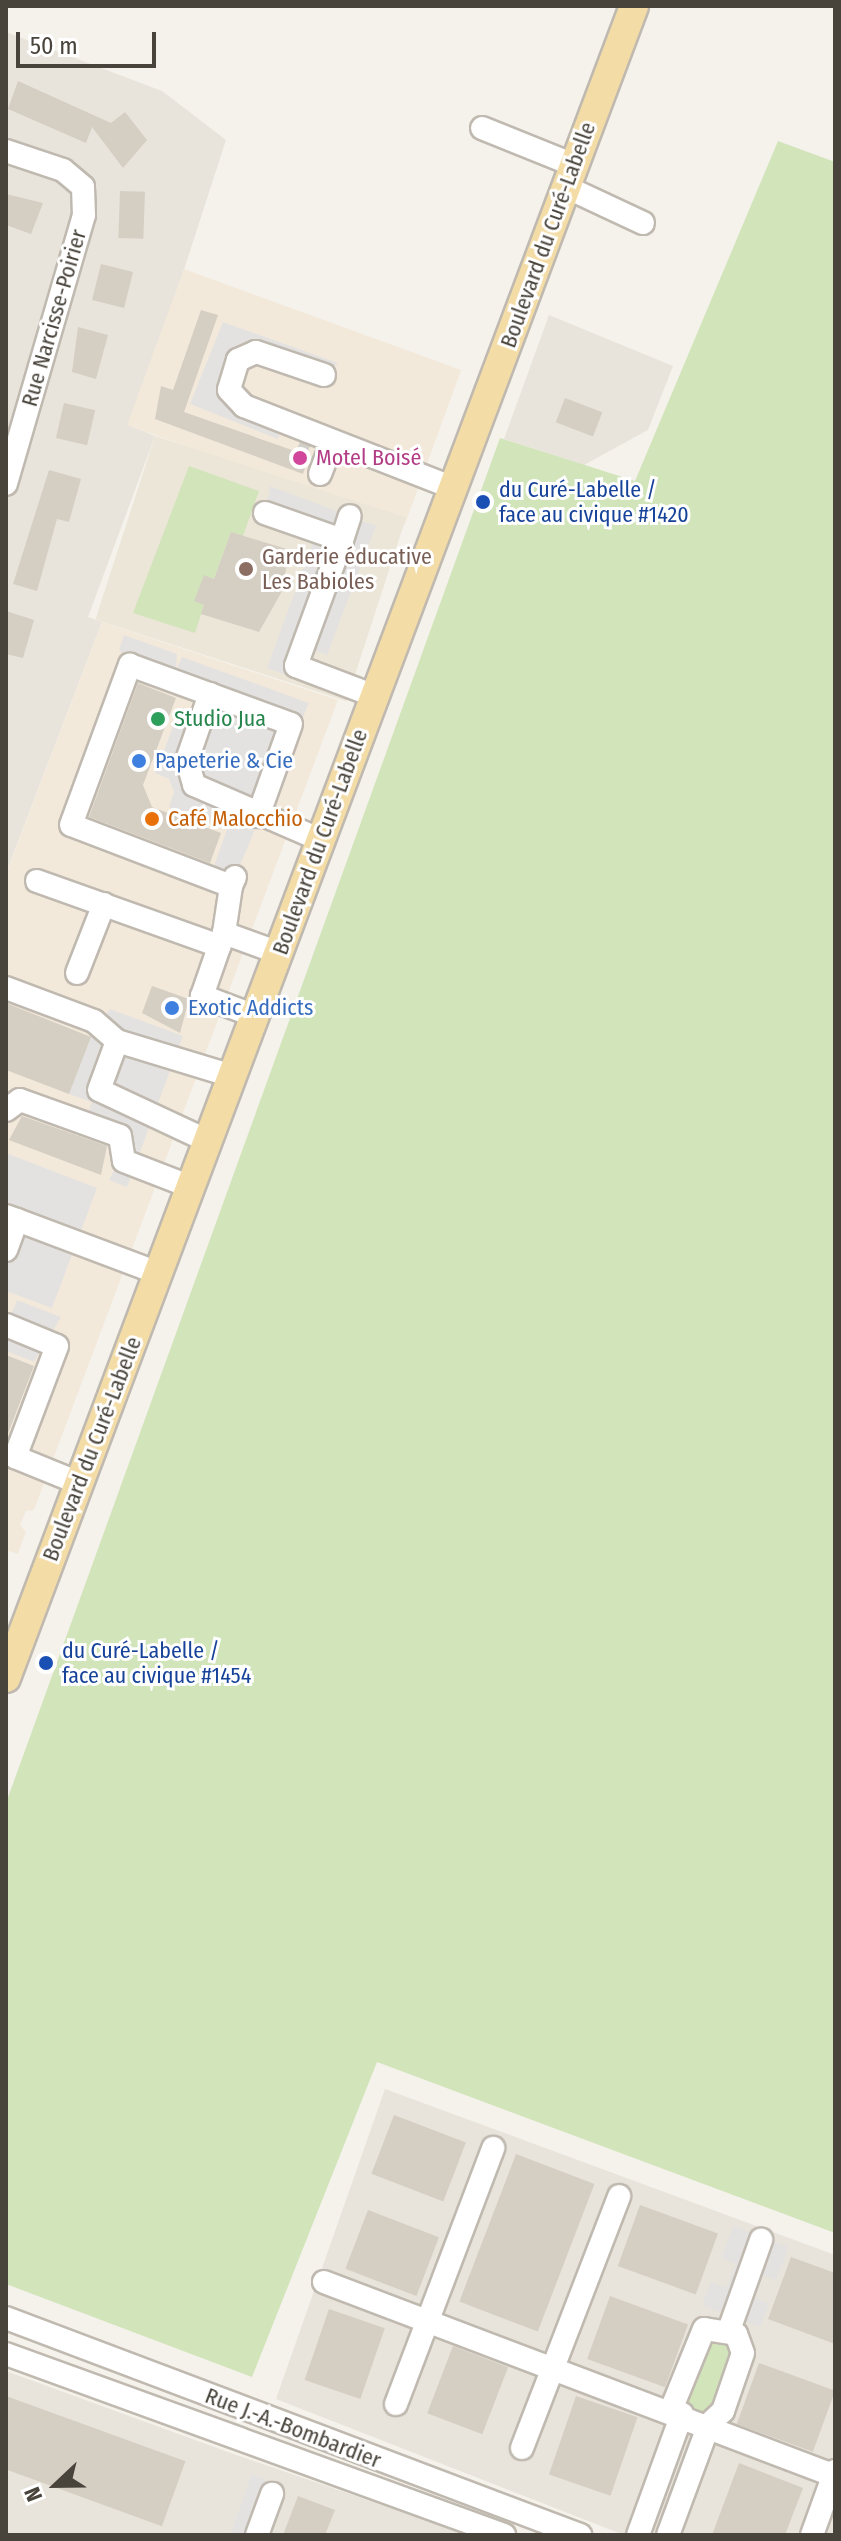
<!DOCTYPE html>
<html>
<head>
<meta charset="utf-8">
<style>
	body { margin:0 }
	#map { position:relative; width:841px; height:2541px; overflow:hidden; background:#f5f2ec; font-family:"Fira Sans Condensed",sans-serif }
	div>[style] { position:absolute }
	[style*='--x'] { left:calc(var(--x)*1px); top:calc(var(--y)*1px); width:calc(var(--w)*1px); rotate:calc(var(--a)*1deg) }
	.residential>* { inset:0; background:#e8e4db }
	.commercial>* { inset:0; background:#f3e9db; transform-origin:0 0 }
	.education>* { inset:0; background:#ece6d8; transform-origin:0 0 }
	.green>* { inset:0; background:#d2e4ba; transform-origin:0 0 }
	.parking>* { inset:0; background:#e4e2e0; transform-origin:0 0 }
	.building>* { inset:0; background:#d5cec3; transform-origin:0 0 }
	.minor-tunnel>* { height:22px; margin-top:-11px; transform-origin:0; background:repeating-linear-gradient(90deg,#d2cfc9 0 22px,transparent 0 33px) }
	.roads { filter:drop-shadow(2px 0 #bfb9b0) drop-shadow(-2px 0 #bfb9b0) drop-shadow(0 2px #bfb9b0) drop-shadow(0 -2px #bfb9b0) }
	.minor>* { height:22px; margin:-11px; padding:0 11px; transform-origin:11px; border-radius:11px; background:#fff }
	.major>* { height:28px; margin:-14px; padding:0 14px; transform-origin:14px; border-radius:14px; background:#f4dca6 }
	.dots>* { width:22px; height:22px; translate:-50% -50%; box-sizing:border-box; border:4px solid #fff; border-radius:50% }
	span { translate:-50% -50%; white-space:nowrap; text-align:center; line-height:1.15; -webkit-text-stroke:6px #fff; paint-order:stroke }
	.street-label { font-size:22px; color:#48433b }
	.hotel-label { font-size:22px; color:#b23c85 }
	.left { translate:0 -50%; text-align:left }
	.transit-label { font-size:22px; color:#164399 }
	.education-label { font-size:22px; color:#785e54 }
	.leisure-label { font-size:22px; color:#27864d }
	.shop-label { font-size:22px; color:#366cbe }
	.food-label { font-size:22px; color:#c56008 }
	.frame { position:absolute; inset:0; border:8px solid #48433b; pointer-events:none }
	.north { position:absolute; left:16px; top:2445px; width:80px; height:80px; -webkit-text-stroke:6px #fff; paint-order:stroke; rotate:248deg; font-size:22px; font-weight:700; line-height:32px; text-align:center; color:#48433b }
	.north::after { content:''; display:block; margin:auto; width:28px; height:36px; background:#48433b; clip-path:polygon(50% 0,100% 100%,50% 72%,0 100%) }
	.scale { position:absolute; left:16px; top:32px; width:140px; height:36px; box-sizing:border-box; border:4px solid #48433b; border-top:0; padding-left:10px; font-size:24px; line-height:28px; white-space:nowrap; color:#48433b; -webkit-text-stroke:6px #fff; paint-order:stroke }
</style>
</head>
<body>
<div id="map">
	<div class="residential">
		<div style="clip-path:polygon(6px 32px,162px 91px,226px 140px,133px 427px,155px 436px,88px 617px,102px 622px,6px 873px)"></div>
		<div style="clip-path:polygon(549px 315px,673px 366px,648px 430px,584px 465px,504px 439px)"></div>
		<div style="clip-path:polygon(385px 2089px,835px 2255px,835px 2535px,624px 2535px,276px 2399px)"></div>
		<div style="clip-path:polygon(6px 2371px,228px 2452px,469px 2535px,6px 2535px)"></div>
	</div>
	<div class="commercial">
		<div style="left:184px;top:269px;width:295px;height:166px;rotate:20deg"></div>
		<div style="clip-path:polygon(102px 622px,338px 700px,34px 1510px,26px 1511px,20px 1525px,26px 1532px,18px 1554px,6px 1550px,6px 874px)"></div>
	</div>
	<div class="education">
		<div style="left:155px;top:436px;width:264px;height:193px;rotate:18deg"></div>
	</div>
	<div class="green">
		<div style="clip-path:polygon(778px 141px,835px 162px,835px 2233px,377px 2062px,252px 2377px,6px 2284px,6px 1803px,500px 438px,635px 481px)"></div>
		<div style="clip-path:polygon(189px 466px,259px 491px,243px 536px,231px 532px,214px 579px,204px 576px,195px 600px,204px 605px,195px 633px,133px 613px)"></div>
		<div style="left:706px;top:2334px;width:34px;height:80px;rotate:21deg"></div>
	</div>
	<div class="parking">
		<div style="clip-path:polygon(223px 322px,338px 363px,324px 375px,256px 352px,229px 390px,284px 421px,278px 439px,190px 404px)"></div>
		<div style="clip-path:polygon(270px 486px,376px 526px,327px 655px,303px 646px,291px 677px,267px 668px,317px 532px,265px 513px)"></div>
		<div style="clip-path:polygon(124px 635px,177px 654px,176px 670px,182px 657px,309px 703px,235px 877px,212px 872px,227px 829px,169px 807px,174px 792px,169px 779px,155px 773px,178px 714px,200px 722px,209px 694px,130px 665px,119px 649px)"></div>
		<div style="clip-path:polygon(110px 1009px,183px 1036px,127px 1187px,109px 1180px,133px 1133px,87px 1116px,92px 1102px,69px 1094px,91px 1036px)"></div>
		<div style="clip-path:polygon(6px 1153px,97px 1188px,52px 1308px,9px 1292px,6px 1297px)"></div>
		<div style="clip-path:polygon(17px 1300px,61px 1317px,34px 1362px,6px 1351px,6px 1327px)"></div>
		<div style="clip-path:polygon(733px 2226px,789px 2247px,776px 2280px,762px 2275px,753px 2297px,769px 2304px,760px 2327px,702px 2305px,711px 2282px,727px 2288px,736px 2264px,721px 2258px)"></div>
		<div style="left:252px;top:2474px;width:15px;height:65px;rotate:20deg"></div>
	</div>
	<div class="building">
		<div style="clip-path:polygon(18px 81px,111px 123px,125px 112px,147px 140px,123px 168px,92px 127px,86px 143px,8px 109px)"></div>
		<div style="left:120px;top:191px;width:25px;height:47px;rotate:2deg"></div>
		<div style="clip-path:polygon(6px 194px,43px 203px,31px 234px,6px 225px)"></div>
		<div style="left:101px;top:264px;width:33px;height:37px;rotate:14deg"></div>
		<div style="clip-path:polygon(201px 310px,218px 315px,184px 412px,309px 456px,303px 474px,155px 419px,161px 386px,173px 390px)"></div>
		<div style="clip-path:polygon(78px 327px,108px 335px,96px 379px,72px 372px)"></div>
		<div style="left:565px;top:398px;width:40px;height:26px;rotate:21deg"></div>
		<div style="left:64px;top:403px;width:32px;height:36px;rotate:13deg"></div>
		<div style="clip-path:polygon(49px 470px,81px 479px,69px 522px,57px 519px,37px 591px,13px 584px)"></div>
		<div style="clip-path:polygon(231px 532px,290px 550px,281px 593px,259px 632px,201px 614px,204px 605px,194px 601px,204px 575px,214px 579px)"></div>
		<div style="clip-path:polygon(6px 611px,34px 620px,23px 658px,6px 654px)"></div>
		<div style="clip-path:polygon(138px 683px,176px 698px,143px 785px,152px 807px,221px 833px,210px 863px,89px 817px)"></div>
		<div style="clip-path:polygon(152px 986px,189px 999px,180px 1033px,142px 1013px)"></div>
		<div style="clip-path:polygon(6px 1003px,91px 1037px,69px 1094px,6px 1070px)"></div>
		<div style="clip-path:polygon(22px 1116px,107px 1146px,101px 1175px,9px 1140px)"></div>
		<div style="clip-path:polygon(6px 1355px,34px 1366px,7px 1436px,6px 1436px)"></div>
		<div style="left:394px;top:2115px;width:77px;height:63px;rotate:21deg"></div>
		<div style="left:516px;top:2154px;width:84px;height:158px;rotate:21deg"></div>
		<div style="left:640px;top:2205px;width:83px;height:65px;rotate:20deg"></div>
		<div style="left:368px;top:2210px;width:76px;height:63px;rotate:21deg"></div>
		<div style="clip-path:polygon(791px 2257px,835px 2273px,835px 2344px,768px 2319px)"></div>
		<div style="left:610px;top:2296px;width:83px;height:67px;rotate:20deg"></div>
		<div style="left:329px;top:2309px;width:59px;height:75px;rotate:19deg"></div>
		<div style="left:453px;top:2346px;width:59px;height:72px;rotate:21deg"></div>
		<div style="left:759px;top:2363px;width:81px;height:65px;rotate:20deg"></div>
		<div style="left:6px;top:2396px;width:191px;height:69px;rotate:20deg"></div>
		<div style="left:576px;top:2396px;width:65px;height:83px;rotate:19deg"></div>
		<div style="clip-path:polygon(739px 2463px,803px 2488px,785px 2535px,712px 2535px)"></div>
		<div style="clip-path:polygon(298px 2496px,335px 2510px,325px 2535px,283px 2535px)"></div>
	</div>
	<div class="minor-tunnel">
		<div style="--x:299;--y:444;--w:11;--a:22"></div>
	</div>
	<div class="roads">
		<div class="minor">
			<div style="--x:482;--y:128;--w:99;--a:21.9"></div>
			<div style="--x:6;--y:151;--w:60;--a:18.4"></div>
			<div style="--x:63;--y:170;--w:26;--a:40"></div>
			<div style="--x:83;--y:187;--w:28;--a:88"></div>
			<div style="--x:84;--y:215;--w:280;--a:106.2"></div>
			<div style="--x:566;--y:187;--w:85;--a:25.1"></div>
			<div style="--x:324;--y:375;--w:72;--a:-161.3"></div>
			<div style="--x:256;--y:352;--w:20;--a:156"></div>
			<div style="--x:238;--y:360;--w:31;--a:107"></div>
			<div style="--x:229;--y:390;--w:22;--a:47"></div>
			<div style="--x:244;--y:406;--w:225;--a:21.4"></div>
			<div style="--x:320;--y:474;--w:33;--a:-69"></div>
			<div style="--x:265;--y:513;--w:82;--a:19.3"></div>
			<div style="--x:342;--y:540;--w:134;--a:110.1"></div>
			<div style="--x:296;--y:666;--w:85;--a:20.8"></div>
			<div style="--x:342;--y:540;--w:25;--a:-72"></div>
			<div style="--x:210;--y:694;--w:70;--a:109.2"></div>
			<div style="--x:187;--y:760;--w:26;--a:74"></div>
			<div style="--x:194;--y:785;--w:138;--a:23.4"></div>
			<div style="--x:235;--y:877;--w:10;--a:114"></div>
			<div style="--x:231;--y:886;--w:171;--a:-159.1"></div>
			<div style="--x:71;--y:825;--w:171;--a:-69.8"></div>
			<div style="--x:130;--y:665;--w:171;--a:20.1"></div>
			<div style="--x:291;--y:724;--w:98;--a:109.7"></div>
			<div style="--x:37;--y:881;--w:194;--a:19.6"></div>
			<div style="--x:224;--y:933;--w:48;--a:-81.5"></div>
			<div style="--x:77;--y:973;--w:74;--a:-68.6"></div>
			<div style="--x:6;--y:988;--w:94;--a:20.6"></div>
			<div style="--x:94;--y:1021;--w:30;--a:41"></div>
			<div style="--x:255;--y:1016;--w:57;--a:-159.3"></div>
			<div style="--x:202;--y:996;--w:67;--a:-70.8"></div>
			<div style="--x:224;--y:933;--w:59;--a:20"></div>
			<div style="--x:6;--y:1110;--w:17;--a:-36"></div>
			<div style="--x:20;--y:1100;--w:106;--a:19.8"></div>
			<div style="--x:120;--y:1136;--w:25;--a:81"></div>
			<div style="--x:124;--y:1161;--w:72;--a:21.2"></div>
			<div style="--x:208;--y:1141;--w:120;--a:-154.9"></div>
			<div style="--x:99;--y:1090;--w:52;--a:-69.8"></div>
			<div style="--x:117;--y:1041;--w:120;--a:16.9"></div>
			<div style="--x:6;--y:1216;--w:12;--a:20"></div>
			<div style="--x:17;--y:1220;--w:32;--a:110"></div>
			<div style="--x:17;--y:1220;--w:151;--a:20.6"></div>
			<div style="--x:6;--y:1325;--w:55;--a:22.4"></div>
			<div style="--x:57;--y:1346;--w:119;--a:110.7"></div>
			<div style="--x:15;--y:1457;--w:69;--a:22.1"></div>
			<div style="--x:324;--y:2282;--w:547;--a:20.79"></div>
			<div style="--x:6;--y:2318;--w:614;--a:20.71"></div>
			<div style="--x:729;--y:2330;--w:96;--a:-70.4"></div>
			<div style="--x:6;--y:2354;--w:530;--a:19.97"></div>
			<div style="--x:396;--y:2404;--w:274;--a:-69.2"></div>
			<div style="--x:522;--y:2448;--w:270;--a:-68.9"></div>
			<div style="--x:257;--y:2535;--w:44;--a:-69.9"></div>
			<div style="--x:638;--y:2535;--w:129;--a:-70"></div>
			<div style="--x:668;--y:2535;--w:118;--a:-69.7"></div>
			<div style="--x:709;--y:2424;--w:19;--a:-43"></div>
			<div style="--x:723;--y:2411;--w:61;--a:-71"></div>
			<div style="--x:743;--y:2353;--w:20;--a:-110"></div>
			<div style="--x:736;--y:2334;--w:32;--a:-171"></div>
			<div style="--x:704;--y:2329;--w:87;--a:112.2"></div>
			<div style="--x:812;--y:2535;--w:68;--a:-70.2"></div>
		</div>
		<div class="major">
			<div style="--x:6;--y:1678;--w:1786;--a:-69.41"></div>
		</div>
	</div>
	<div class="dots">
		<div style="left:300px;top:458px;background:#d1479c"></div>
		<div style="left:483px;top:502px;background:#1a4fb4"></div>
		<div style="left:246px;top:569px;background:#8d6e63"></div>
		<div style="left:158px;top:719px;background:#2e9e5b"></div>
		<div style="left:139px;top:761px;background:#3f7fe0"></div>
		<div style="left:152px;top:819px;background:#e8710a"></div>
		<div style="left:172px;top:1008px;background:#3f7fe0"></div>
		<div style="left:46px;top:1663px;background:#1a4fb4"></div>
	</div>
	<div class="street-label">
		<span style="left:548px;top:235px;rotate:-70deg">Boulevard du Curé-Labelle</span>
		<span style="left:54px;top:318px;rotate:-74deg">Rue Narcisse-Poirier</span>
		<span style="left:320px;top:842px;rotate:-70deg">Boulevard du Curé-Labelle</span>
		<span style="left:92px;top:1449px;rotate:-69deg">Boulevard du Curé-Labelle</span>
		<span style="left:293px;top:2428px;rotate:21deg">Rue J.-A.-Bombardier</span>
	</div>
	<div class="hotel-label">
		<span class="left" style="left:316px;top:458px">Motel Boisé</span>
	</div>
	<div class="transit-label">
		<span class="left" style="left:499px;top:502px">du Curé-Labelle /<br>face au civique #1420</span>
		<span class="left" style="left:62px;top:1663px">du Curé-Labelle /<br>face au civique #1454</span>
	</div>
	<div class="education-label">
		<span class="left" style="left:262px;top:569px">Garderie éducative<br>Les Babioles</span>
	</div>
	<div class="leisure-label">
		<span class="left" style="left:174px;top:719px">Studio Jua</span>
	</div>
	<div class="shop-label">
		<span class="left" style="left:155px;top:761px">Papeterie &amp; Cie</span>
		<span class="left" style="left:188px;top:1008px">Exotic Addicts</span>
	</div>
	<div class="food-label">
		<span class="left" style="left:168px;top:819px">Café Malocchio</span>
	</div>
	<div class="frame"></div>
	<div class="north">N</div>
	<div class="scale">50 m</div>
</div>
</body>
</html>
